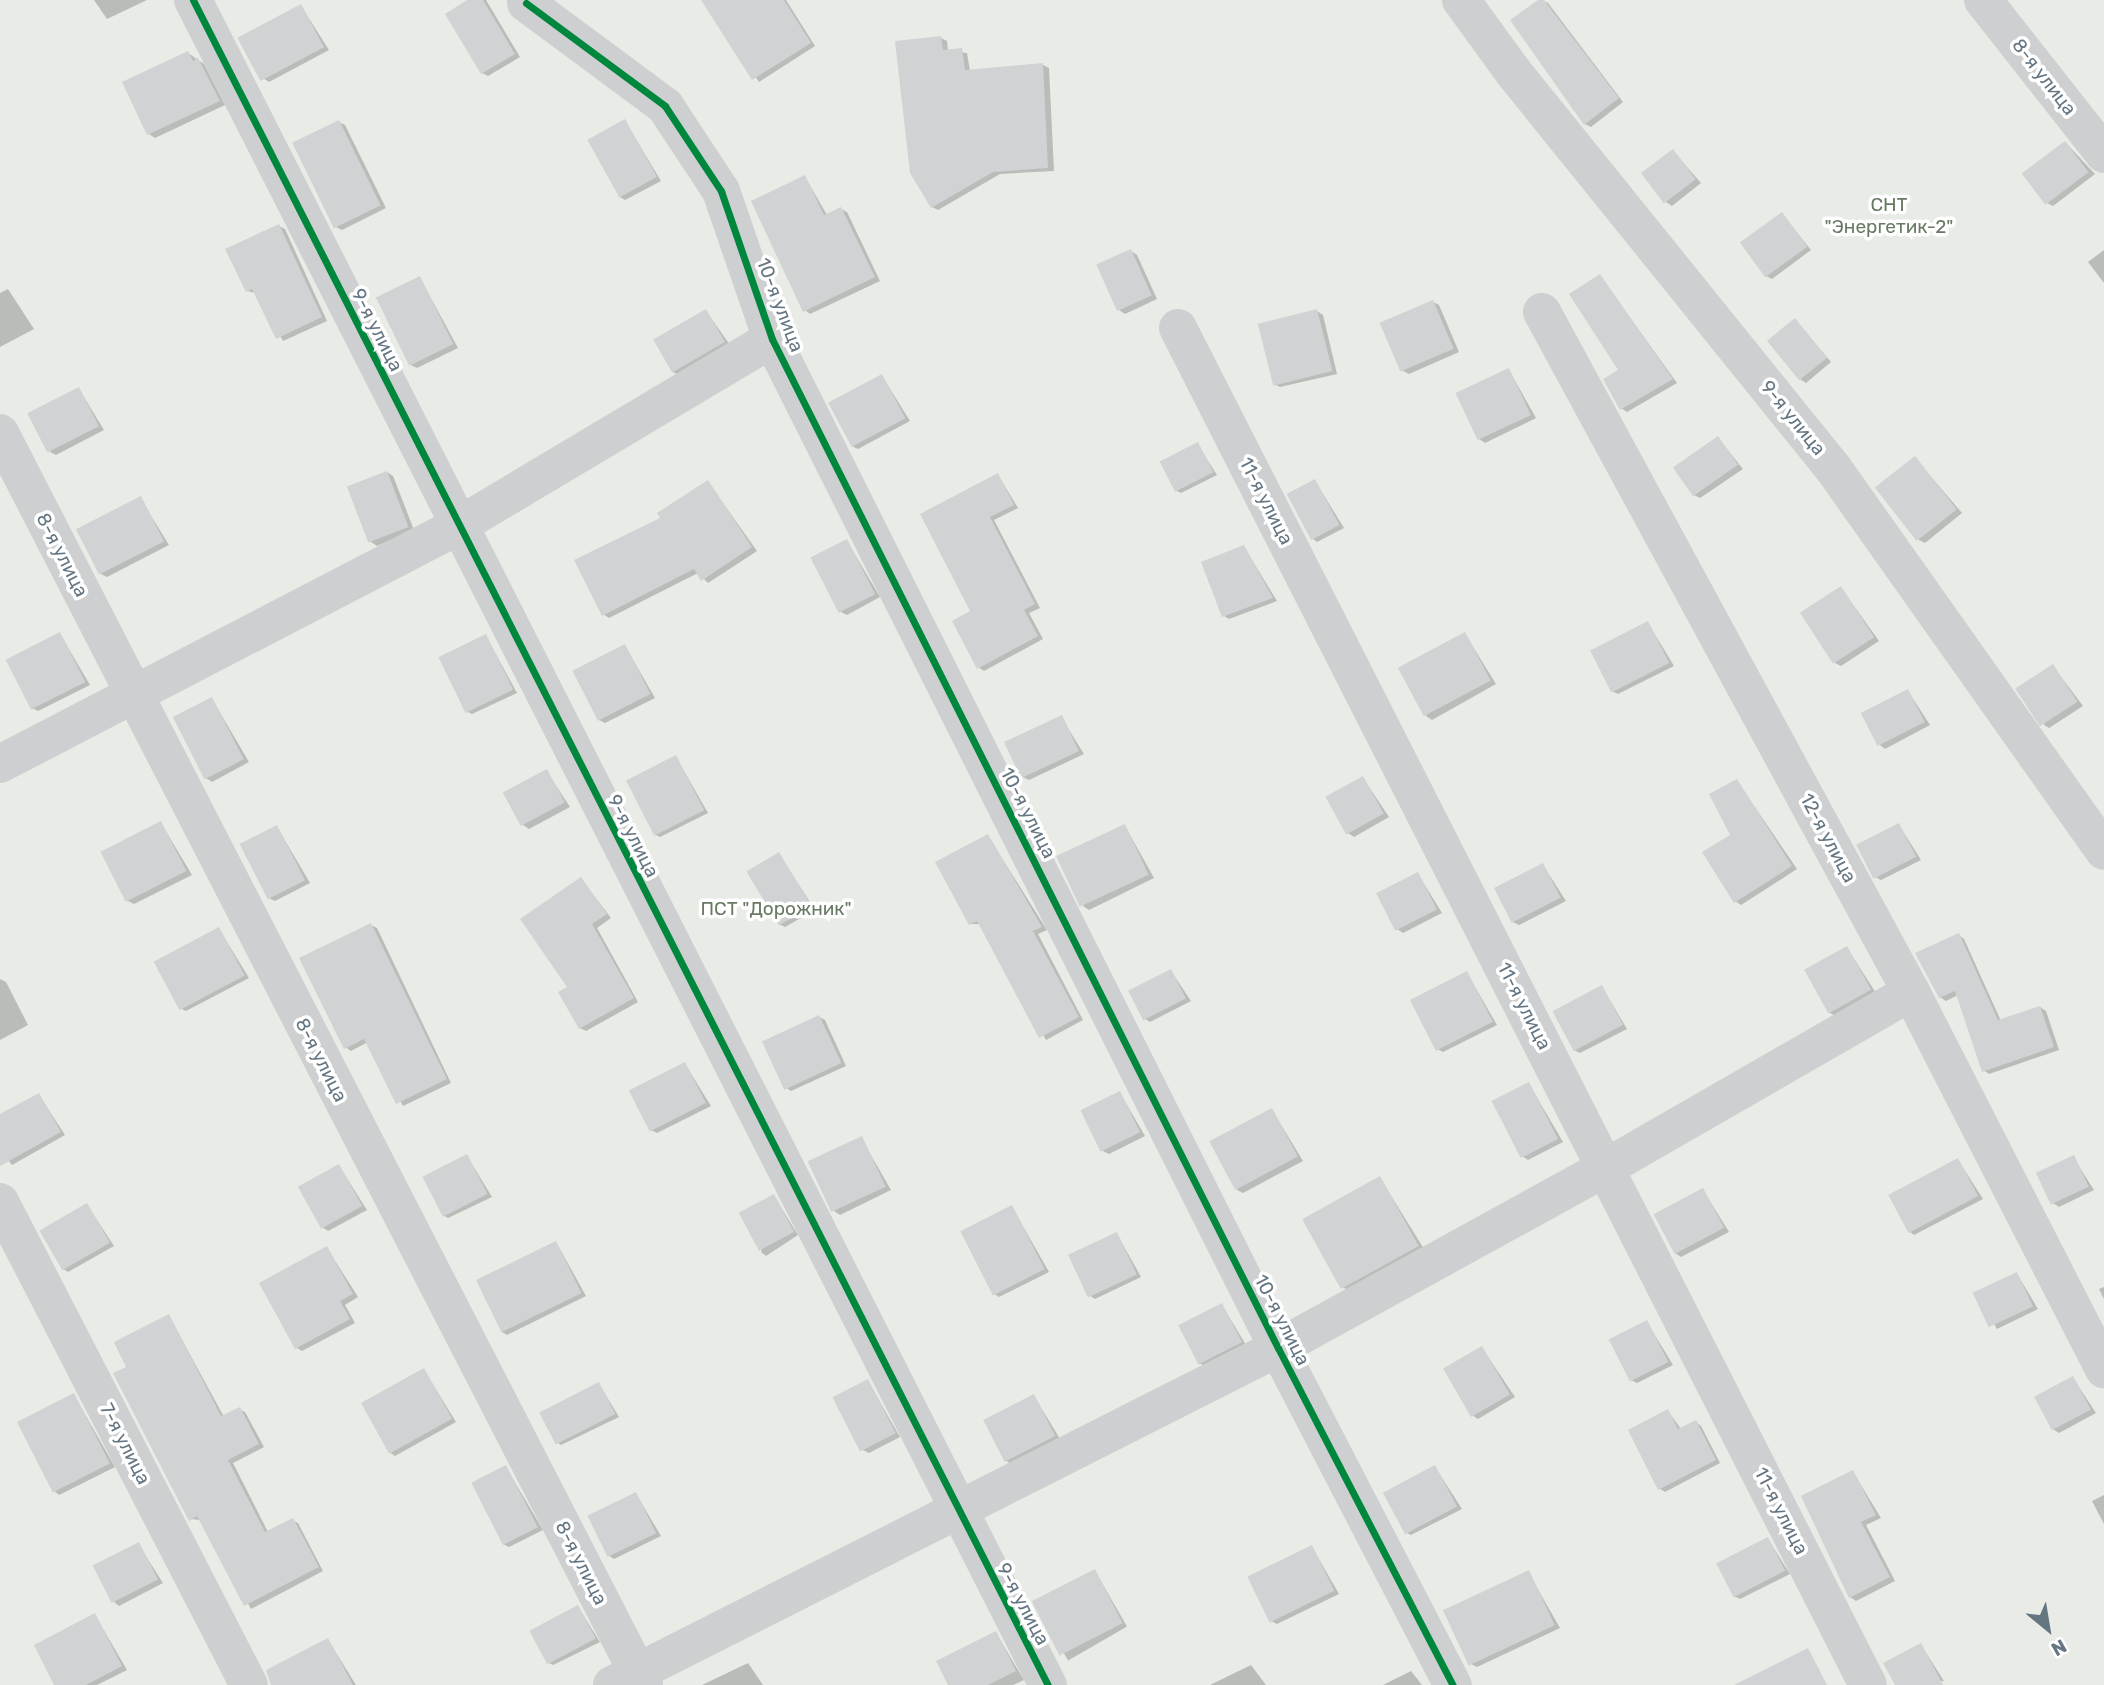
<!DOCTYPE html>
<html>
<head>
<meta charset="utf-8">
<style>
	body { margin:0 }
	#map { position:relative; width:2104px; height:1685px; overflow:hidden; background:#f9f9f9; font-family:Rubik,sans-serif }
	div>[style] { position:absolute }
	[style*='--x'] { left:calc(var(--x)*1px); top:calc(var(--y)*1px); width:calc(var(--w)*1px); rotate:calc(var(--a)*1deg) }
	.green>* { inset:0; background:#e8ebe6; transform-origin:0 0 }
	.shadow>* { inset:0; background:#0003; transform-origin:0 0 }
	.building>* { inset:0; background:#d0d2d3; transform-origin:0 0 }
	.minor>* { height:38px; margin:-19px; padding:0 19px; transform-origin:19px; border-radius:19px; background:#cecfd0 }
	.cycleway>* { height:7px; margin:-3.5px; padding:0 3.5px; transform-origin:3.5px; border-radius:3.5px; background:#00873e }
	span { translate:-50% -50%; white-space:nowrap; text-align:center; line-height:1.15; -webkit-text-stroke:7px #fff; paint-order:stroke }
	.street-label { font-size:19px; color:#657683 }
	.park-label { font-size:19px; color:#687a64 }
	.north { position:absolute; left:2013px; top:1594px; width:70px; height:70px; -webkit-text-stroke:5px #fff; paint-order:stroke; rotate:150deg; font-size:19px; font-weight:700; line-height:28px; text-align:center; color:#657683 }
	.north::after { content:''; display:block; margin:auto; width:24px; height:32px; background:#657683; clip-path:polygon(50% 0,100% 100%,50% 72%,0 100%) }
</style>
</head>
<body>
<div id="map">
	<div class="green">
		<div style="left:0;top:0;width:2104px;height:1685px"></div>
	</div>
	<div class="shadow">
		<div style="clip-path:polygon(94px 0,147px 0,107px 19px)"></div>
		<div style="clip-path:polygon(471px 0,486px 0,520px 57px,488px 76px,482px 73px)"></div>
		<div style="clip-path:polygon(703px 0,786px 0,815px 46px,759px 82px)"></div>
		<div style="clip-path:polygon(1541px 0,1548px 3px,1623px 102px,1591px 127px,1585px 124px)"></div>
		<div style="clip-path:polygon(301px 6px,329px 50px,269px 82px,263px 78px)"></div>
		<div style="clip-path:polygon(941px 38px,947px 41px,948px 51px,967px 53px,970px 71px,1043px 65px,1049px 68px,1054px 171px,1000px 174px,938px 210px,932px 207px)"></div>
		<div style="clip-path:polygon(188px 53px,204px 64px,225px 105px,155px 138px,149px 134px,125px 83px)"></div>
		<div style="clip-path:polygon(625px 121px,661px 181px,625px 200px,620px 197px)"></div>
		<div style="clip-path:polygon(339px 122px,345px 125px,386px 208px,342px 230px,336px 227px)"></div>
		<div style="clip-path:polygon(2066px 143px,2095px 174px,2053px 206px,2047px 203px)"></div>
		<div style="clip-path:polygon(1673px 151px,1701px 183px,1672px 206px,1666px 202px)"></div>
		<div style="clip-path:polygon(805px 177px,827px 215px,841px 209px,847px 212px,880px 281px,810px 314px,805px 310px)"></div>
		<div style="clip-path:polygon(1782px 214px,1811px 250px,1772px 279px,1766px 276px)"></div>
		<div style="clip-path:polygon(279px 226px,285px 229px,327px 321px,283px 341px,256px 293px,247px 291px)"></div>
		<div style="clip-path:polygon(2104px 250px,2104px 283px,2088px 262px)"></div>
		<div style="clip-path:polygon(1131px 251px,1137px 255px,1157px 299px,1125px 314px,1119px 310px)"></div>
		<div style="clip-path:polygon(1600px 276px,1677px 383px,1627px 412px,1621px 408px,1621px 371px)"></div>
		<div style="clip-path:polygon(420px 278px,458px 348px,417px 368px,411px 365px)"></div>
		<div style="clip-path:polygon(8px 289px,34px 329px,0 347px,0 293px)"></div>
		<div style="clip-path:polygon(1433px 302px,1439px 305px,1459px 352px,1409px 374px,1403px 371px)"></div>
		<div style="clip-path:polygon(706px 311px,730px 345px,679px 375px,673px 372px)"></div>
		<div style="clip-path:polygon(1317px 311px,1323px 315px,1337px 374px,1280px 387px,1274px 384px)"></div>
		<div style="clip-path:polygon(1795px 320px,1831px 362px,1806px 383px,1800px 379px)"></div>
		<div style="clip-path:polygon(1509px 370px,1536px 418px,1485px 443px,1479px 439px)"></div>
		<div style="clip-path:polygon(882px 376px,910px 421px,858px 449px,852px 446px)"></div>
		<div style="clip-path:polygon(79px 389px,104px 430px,56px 455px,50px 452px)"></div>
		<div style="clip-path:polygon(1718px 438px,1743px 469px,1700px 498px,1694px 495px)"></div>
		<div style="clip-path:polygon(1197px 444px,1217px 475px,1181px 493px,1175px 490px)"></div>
		<div style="clip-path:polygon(1915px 458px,1962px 513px,1925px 543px,1919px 540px)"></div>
		<div style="clip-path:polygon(387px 472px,393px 476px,414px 530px,377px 546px,371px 542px)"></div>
		<div style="clip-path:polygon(998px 475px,1018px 508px,994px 520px,1040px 608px,1029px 613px,1043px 639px,984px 671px,978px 667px,972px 612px)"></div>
		<div style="clip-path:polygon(1315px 481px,1344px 528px,1317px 542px,1312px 538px)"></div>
		<div style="clip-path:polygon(708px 482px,757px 551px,708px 583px,698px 573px,609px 618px,603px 614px,662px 518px)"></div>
		<div style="clip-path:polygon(140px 498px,169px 545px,107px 577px,101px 574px)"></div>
		<div style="clip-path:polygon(847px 541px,880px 597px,847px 615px,841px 612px)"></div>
		<div style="clip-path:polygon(1244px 547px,1277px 601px,1229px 619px,1224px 616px)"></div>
		<div style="clip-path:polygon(1841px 588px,1879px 641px,1841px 666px,1835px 663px)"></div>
		<div style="clip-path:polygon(1648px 623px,1674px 666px,1618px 694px,1612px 691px)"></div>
		<div style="clip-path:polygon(60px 634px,90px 685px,38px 711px,32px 708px)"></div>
		<div style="clip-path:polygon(1465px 634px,1496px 684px,1432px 720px,1426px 716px)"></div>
		<div style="clip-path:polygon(486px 636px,517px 693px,472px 714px,466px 711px)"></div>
		<div style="clip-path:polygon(625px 646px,655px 698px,605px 723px,599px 720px)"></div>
		<div style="clip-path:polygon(2053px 666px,2083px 706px,2049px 728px,2044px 725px)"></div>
		<div style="clip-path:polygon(1908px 691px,1930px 725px,1885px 749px,1880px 745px)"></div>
		<div style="clip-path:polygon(212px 699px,249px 762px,212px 782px,206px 778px)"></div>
		<div style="clip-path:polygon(1061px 717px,1084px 754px,1029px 780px,1023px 777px)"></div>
		<div style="clip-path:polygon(676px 757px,708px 813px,660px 837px,654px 834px)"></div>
		<div style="clip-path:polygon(547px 772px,570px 807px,529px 829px,523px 825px)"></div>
		<div style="clip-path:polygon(1363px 778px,1389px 817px,1354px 837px,1348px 833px)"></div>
		<div style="clip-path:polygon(1737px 781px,1797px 869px,1741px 905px,1735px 901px,1732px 836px)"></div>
		<div style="clip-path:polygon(161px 823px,192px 875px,134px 904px,128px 901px)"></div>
		<div style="clip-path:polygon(1899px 825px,1921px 860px,1881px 880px,1875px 877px)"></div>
		<div style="clip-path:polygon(1125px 826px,1154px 878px,1089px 910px,1083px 906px)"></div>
		<div style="clip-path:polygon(277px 827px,310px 883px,275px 901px,269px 898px)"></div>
		<div style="clip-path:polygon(988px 836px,1047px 930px,1038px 934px,1083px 1020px,1046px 1040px,981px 924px,970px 924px)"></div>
		<div style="clip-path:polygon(779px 854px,815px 910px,785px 927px,779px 924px)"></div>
		<div style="clip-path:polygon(1543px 865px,1566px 901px,1519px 925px,1513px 922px)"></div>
		<div style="clip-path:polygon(1418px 874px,1442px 913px,1403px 933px,1397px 929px)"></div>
		<div style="clip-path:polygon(581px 879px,611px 918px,597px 928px,638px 1002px,586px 1031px,580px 1028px,570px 987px)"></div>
		<div style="clip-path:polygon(371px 925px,377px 928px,451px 1083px,403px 1106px,368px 1042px,351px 1051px,345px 1047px)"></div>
		<div style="clip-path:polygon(219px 929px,249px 978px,186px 1011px,180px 1008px)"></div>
		<div style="clip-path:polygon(1959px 935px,1964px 939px,2001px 1021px,2040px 1007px,2046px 1011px,2059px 1050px,1989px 1074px,1983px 1070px,1958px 995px,1946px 1001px,1940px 997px)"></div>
		<div style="clip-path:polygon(1847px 948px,1876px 993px,1836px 1016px,1830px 1013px)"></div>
		<div style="clip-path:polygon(1171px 971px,1191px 1001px,1150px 1022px,1145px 1019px)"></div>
		<div style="clip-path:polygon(1467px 973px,1497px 1025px,1443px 1052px,1437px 1049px)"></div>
		<div style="clip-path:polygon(0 979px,6px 982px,28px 1025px,0 1040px)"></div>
		<div style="clip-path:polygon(1602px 987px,1627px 1029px,1580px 1053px,1574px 1050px)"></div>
		<div style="clip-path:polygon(819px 1017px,825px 1020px,846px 1066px,791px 1091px,785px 1087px)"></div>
		<div style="clip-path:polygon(685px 1064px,711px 1106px,657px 1133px,651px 1130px)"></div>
		<div style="clip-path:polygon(1529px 1084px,1563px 1142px,1528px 1160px,1522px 1156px)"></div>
		<div style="clip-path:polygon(1120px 1093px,1145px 1136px,1109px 1154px,1103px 1151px)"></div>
		<div style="clip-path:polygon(39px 1095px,65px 1135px,12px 1165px,0 1150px,0 1116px)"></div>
		<div style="clip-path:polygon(1272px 1110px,1303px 1161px,1243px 1193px,1237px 1190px)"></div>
		<div style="clip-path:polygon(861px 1138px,891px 1190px,840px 1215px,834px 1211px)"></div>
		<div style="clip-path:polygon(467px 1156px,492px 1197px,448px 1218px,443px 1215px)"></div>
		<div style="clip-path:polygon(2073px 1157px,2094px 1190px,2059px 1207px,2053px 1203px)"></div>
		<div style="clip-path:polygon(1958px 1160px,1983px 1199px,1914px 1235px,1909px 1231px)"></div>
		<div style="clip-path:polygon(339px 1166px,367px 1210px,328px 1231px,322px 1227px)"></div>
		<div style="clip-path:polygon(1380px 1178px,1424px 1249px,1348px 1290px,1342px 1287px)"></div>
		<div style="clip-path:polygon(1703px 1190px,1729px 1232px,1681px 1257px,1675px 1253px)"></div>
		<div style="clip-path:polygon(774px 1196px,798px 1235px,766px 1256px,761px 1252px)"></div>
		<div style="clip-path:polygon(87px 1205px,114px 1246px,68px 1272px,62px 1268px)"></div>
		<div style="clip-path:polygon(1012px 1207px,1049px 1272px,999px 1297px,993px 1293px)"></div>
		<div style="clip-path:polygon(1117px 1234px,1141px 1277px,1095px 1299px,1089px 1295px)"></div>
		<div style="clip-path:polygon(556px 1242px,586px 1296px,507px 1335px,502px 1332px)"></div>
		<div style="clip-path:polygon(327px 1248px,358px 1297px,345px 1305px,355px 1323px,302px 1351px,297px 1348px)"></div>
		<div style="clip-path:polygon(2017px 1274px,2038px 1309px,1997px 1329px,1976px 1294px)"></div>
		<div style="clip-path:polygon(2104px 1287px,2104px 1299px,2099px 1289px)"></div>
		<div style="clip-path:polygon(1222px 1305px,1246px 1345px,1205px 1366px,1199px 1363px)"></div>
		<div style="clip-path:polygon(169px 1316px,224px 1417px,239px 1409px,245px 1412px,264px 1447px,233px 1463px,268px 1532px,292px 1520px,298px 1523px,323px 1571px,251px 1609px,201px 1520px,190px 1519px)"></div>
		<div style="clip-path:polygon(1647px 1322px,1673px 1365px,1637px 1383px,1631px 1380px)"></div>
		<div style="clip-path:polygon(1482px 1348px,1515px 1397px,1478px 1419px,1472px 1415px)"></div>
		<div style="clip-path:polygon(424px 1370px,456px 1422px,395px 1456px,389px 1452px)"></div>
		<div style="clip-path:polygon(2073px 1378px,2096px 1413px,2059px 1433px,2053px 1429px)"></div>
		<div style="clip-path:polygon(868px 1381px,900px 1437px,869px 1453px,863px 1450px)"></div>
		<div style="clip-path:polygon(599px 1384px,619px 1417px,561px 1445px,555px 1441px)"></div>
		<div style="clip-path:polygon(74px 1395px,115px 1467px,59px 1495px,54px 1491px)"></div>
		<div style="clip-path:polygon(1034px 1396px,1060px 1439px,1011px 1464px,1005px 1460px)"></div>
		<div style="clip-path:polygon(1668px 1411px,1681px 1429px,1696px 1422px,1701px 1426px,1720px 1463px,1665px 1492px,1659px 1488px)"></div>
		<div style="clip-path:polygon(506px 1467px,543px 1530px,509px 1547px,503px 1544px)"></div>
		<div style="clip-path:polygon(1435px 1467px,1462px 1509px,1411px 1535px,1405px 1532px)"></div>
		<div style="clip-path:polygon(1853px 1472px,1881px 1518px,1866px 1525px,1895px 1581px,1856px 1601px,1850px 1597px)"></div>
		<div style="clip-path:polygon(636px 1494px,661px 1536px,614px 1559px,608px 1555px)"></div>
		<div style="clip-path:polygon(2104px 1495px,2104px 1524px,2092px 1501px)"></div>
		<div style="clip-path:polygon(1768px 1539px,1790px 1574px,1740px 1599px,1734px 1596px)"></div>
		<div style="clip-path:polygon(138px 1544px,163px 1583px,119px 1606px,114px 1602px)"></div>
		<div style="clip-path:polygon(1312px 1547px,1339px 1594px,1277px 1624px,1271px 1621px)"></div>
		<div style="left:1095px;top:1571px;width:64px;height:68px;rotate:60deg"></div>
		<div style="clip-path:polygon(1528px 1572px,1560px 1628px,1477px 1667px,1471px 1664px)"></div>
		<div style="clip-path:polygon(578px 1607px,600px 1642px,553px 1665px,547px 1662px)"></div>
		<div style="clip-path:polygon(95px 1615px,127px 1670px,97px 1685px,56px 1685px)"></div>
		<div style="clip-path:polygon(996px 1633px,1024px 1680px,1013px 1685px,950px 1685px)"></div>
		<div style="clip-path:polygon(328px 1640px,356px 1685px,281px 1685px)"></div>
		<div style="clip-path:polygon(1921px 1645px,1944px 1681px,1897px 1685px)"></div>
		<div style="clip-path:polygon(748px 1663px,763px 1685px,702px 1685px)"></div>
		<div style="clip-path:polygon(1251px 1665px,1266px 1685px,1210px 1685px)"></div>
		<div style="clip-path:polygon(1411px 1671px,1422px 1685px,1383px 1685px)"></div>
	</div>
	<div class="building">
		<div style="clip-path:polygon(467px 0,483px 0,515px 54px,481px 74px,445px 14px)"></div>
		<div style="clip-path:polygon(701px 0,784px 0,811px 43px,752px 80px)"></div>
		<div style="clip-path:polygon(1538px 0,1544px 0,1619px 98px,1584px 125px,1510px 20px)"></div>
		<div style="left:301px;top:4px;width:49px;height:72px;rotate:62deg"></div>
		<div style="clip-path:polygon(941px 36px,943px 50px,962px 48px,965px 70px,1043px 63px,1048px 168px,993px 172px,931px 208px,910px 173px,895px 41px)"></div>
		<div style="clip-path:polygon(188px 51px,193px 61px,198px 58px,220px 101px,147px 135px,122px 82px)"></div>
		<div style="left:625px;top:119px;width:66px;height:43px;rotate:61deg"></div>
		<div style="left:339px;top:120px;width:95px;height:52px;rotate:64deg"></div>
		<div style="left:2065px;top:141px;width:39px;height:54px;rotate:53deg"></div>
		<div style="left:1673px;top:149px;width:38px;height:40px;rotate:53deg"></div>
		<div style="clip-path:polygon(805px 175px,824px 215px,841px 207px,875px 277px,803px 312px,751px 201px)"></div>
		<div style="left:1782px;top:212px;width:43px;height:52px;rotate:54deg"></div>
		<div style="clip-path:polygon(279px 224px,322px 317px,276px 339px,252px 289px,246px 292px,225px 249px)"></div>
		<div style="left:1131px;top:249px;width:51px;height:38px;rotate:66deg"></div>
		<div style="clip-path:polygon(1600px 274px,1673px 379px,1620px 410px,1603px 379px,1618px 370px,1569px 294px)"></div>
		<div style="left:420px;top:276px;width:76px;height:49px;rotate:64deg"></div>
		<div style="left:1433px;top:300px;width:53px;height:58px;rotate:67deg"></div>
		<div style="left:706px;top:309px;width:38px;height:61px;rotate:60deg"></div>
		<div style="left:1317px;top:309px;width:64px;height:61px;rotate:76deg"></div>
		<div style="left:1795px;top:318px;width:51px;height:36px;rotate:51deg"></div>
		<div style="left:1509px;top:368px;width:52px;height:59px;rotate:65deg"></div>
		<div style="left:882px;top:374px;width:50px;height:61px;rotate:62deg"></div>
		<div style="left:79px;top:387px;width:44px;height:58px;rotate:63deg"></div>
		<div style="left:1718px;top:436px;width:35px;height:55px;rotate:55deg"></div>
		<div style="left:1198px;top:442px;width:34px;height:43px;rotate:63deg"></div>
		<div style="left:1915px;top:456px;width:68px;height:51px;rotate:52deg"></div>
		<div style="left:387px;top:471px;width:60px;height:43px;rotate:69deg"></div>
		<div style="clip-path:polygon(998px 473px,1014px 505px,990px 517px,1035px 604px,1024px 610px,1038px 636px,977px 669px,952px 621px,970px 611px,920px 514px)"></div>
		<div style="left:1315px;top:479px;width:52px;height:32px;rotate:62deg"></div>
		<div style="clip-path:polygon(708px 480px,752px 547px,701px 581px,694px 569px,602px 616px,574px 560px,660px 518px,657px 513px)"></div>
		<div style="left:141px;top:496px;width:51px;height:73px;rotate:63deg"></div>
		<div style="left:847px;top:539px;width:62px;height:41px;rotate:63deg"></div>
		<div style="clip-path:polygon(1244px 545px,1273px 598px,1222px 617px,1201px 562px)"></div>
		<div style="left:1841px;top:586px;width:61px;height:49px;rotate:57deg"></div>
		<div style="left:1648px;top:621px;width:47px;height:65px;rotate:63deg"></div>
		<div style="left:60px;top:632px;width:56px;height:61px;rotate:63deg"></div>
		<div style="left:1465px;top:632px;width:55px;height:76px;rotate:62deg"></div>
		<div style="left:486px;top:634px;width:62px;height:53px;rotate:64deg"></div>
		<div style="left:625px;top:644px;width:56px;height:59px;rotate:63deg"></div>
		<div style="left:2053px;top:664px;width:45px;height:45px;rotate:57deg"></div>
		<div style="left:1908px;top:689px;width:37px;height:53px;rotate:63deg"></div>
		<div style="left:212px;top:697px;width:70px;height:44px;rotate:63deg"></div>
		<div style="left:1062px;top:715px;width:40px;height:64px;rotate:65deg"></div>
		<div style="left:676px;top:755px;width:62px;height:56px;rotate:63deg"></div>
		<div style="left:547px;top:769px;width:38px;height:50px;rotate:62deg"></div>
		<div style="left:1363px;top:776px;width:43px;height:43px;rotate:61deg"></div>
		<div style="clip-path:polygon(1737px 779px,1792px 866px,1734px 903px,1702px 852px,1730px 835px,1709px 794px)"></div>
		<div style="left:161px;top:821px;width:56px;height:68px;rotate:63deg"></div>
		<div style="left:1899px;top:823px;width:38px;height:48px;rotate:63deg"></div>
		<div style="left:1125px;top:824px;width:56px;height:76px;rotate:65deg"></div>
		<div style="left:277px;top:825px;width:62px;height:42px;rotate:63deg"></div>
		<div style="clip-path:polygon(988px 834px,1042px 927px,1033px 931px,1079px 1017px,1039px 1038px,977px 921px,969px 925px,935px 862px)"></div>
		<div style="left:779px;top:852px;width:63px;height:38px;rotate:59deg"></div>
		<div style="left:1543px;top:863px;width:39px;height:55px;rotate:63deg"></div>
		<div style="left:1418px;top:872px;width:42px;height:47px;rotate:63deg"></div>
		<div style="clip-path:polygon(581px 877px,607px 914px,592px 924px,634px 998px,579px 1029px,558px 992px,567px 987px,520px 919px)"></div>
		<div style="clip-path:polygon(371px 923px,447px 1079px,396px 1104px,364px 1039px,344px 1049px,299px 958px)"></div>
		<div style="left:219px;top:927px;width:55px;height:74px;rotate:62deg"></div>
		<div style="clip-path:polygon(1959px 933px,1998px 1020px,2040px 1006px,2054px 1047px,1982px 1072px,1955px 991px,1939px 998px,1915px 953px)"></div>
		<div style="left:1847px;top:946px;width:50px;height:49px;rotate:61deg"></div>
		<div style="left:1171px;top:969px;width:33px;height:48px;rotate:63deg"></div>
		<div style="left:1467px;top:971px;width:57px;height:64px;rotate:63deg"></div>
		<div style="left:1602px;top:985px;width:45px;height:56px;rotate:62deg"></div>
		<div style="left:819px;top:1015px;width:53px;height:63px;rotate:65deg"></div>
		<div style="left:685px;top:1062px;width:46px;height:63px;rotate:63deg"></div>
		<div style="left:1529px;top:1082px;width:64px;height:42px;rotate:63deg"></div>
		<div style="left:1120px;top:1091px;width:46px;height:44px;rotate:64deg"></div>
		<div style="clip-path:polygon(39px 1093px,61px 1132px,0 1166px,0 1114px)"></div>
		<div style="left:1272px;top:1108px;width:55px;height:71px;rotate:62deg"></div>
		<div style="left:862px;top:1136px;width:56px;height:60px;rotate:65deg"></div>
		<div style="left:467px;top:1154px;width:45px;height:50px;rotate:63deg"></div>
		<div style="left:2074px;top:1155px;width:35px;height:42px;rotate:65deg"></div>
		<div style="left:1958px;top:1158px;width:43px;height:79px;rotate:62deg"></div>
		<div style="left:339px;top:1164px;width:48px;height:47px;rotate:61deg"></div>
		<div style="left:1380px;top:1176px;width:80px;height:89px;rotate:61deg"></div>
		<div style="left:1703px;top:1188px;width:45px;height:56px;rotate:62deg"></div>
		<div style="left:774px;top:1194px;width:43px;height:40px;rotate:62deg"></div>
		<div style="left:87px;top:1203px;width:46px;height:55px;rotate:60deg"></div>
		<div style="left:1012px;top:1205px;width:72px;height:58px;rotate:63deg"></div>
		<div style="left:1117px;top:1232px;width:47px;height:54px;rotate:65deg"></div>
		<div style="left:556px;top:1241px;width:58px;height:89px;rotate:64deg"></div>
		<div style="clip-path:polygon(327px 1246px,353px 1294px,340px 1301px,350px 1319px,295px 1349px,259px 1283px)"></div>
		<div style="left:2017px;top:1272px;width:38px;height:49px;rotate:65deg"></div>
		<div style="left:1222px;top:1303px;width:44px;height:49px;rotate:63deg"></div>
		<div style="clip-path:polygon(169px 1314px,221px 1416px,240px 1407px,259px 1444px,228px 1460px,265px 1532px,293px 1518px,319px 1567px,244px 1606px,197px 1516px,189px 1521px,113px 1373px,126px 1367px,114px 1342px)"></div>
		<div style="left:1647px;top:1320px;width:47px;height:43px;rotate:63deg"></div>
		<div style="left:1482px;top:1346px;width:56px;height:45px;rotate:60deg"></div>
		<div style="left:424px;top:1368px;width:58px;height:72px;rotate:61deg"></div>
		<div style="left:2073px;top:1376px;width:38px;height:44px;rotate:62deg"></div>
		<div style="left:868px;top:1379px;width:61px;height:40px;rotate:63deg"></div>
		<div style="left:599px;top:1382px;width:36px;height:67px;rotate:63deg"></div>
		<div style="left:74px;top:1393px;width:79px;height:64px;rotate:63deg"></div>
		<div style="left:1034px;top:1394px;width:47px;height:57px;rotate:63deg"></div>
		<div style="clip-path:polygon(1668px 1409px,1678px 1429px,1696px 1420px,1716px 1460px,1658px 1490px,1628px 1430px)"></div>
		<div style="left:506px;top:1465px;width:70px;height:39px;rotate:63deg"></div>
		<div style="left:1435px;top:1465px;width:47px;height:59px;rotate:62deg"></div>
		<div style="clip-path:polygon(1853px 1470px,1876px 1515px,1861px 1522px,1890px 1577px,1849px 1598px,1801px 1496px)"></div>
		<div style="left:636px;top:1492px;width:46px;height:54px;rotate:64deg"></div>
		<div style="left:1768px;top:1537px;width:38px;height:58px;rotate:63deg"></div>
		<div style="left:139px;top:1542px;width:42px;height:52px;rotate:63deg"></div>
		<div style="left:1312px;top:1545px;width:51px;height:72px;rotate:64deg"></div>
		<div style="left:1095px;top:1569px;width:61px;height:71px;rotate:63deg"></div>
		<div style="left:1529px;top:1570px;width:61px;height:95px;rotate:65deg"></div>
		<div style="left:578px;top:1605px;width:38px;height:55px;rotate:62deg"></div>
		<div style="clip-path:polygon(95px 1613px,122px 1666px,86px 1685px,54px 1685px,34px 1645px)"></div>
		<div style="clip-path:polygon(996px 1631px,1016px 1671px,988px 1685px,948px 1685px,936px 1661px)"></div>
		<div style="clip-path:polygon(328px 1638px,353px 1685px,271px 1685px,266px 1670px)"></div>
		<div style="clip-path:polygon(1921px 1643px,1943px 1685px,1895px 1685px,1883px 1663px)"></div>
		<div style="clip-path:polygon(1808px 1648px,1827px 1685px,1734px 1685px)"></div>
	</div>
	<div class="minor">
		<div style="--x:193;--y:0;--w:1890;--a:63.1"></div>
		<div style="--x:1461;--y:0;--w:90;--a:54"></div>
		<div style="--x:1514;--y:73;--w:508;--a:51.08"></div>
		<div style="--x:1833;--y:468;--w:469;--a:54.7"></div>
		<div style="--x:1983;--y:0;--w:196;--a:51.8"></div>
		<div style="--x:526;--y:3;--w:173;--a:36.5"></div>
		<div style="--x:665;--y:106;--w:102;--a:56.6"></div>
		<div style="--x:721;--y:191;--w:157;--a:71"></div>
		<div style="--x:772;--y:339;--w:1129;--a:63.37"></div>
		<div style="--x:1278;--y:1348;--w:380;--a:62.6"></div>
		<div style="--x:1542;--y:312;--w:774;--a:61.51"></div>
		<div style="--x:1911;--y:992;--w:424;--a:62.9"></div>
		<div style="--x:1178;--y:328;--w:1522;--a:63.05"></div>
		<div style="--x:0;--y:433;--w:1408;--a:62.78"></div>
		<div style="--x:0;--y:764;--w:516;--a:-27.46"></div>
		<div style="--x:458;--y:526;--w:365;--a:-30.8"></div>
		<div style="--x:0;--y:1202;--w:543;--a:62.73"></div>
		<div style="--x:612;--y:1685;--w:746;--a:-26.84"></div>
		<div style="--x:1278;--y:1348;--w:376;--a:-28.8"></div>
		<div style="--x:1607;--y:1167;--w:351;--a:-29.9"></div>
	</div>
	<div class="cycleway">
		<div style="--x:193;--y:0;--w:1890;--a:63.1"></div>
		<div style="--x:526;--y:3;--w:173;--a:36.5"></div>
		<div style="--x:665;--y:106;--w:102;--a:56.6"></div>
		<div style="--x:721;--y:191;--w:157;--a:71"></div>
		<div style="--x:772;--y:339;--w:1129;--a:63.37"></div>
		<div style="--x:1278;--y:1348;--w:380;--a:62.6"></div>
	</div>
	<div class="street-label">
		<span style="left:2044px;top:77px;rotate:52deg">8-я улица</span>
		<span style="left:780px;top:305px;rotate:69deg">10-я улица</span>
		<span style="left:377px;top:330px;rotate:63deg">9-я улица</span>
		<span style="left:1793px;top:418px;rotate:51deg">9-я улица</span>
		<span style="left:1266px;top:501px;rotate:63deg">11-я улица</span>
		<span style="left:62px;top:555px;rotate:63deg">8-я улица</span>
		<span style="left:1028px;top:813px;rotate:63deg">10-я улица</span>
		<span style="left:633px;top:836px;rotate:63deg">9-я улица</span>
		<span style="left:1828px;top:838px;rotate:62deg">12-я улица</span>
		<span style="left:1524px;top:1006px;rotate:63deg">11-я улица</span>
		<span style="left:321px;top:1060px;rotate:63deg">8-я улица</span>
		<span style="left:1282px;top:1320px;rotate:63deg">10-я улица</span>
		<span style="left:125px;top:1444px;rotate:63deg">7-я улица</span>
		<span style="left:1781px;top:1511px;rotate:63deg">11-я улица</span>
		<span style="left:581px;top:1563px;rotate:63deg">8-я улица</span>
		<span style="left:1023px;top:1604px;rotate:62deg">9-я улица</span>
	</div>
	<div class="park-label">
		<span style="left:1889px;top:216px">СHТ<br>"Энергетик-2"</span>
		<span style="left:776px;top:909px">ПСТ "Дорожник"</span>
	</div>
	<div class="north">N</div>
</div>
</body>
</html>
